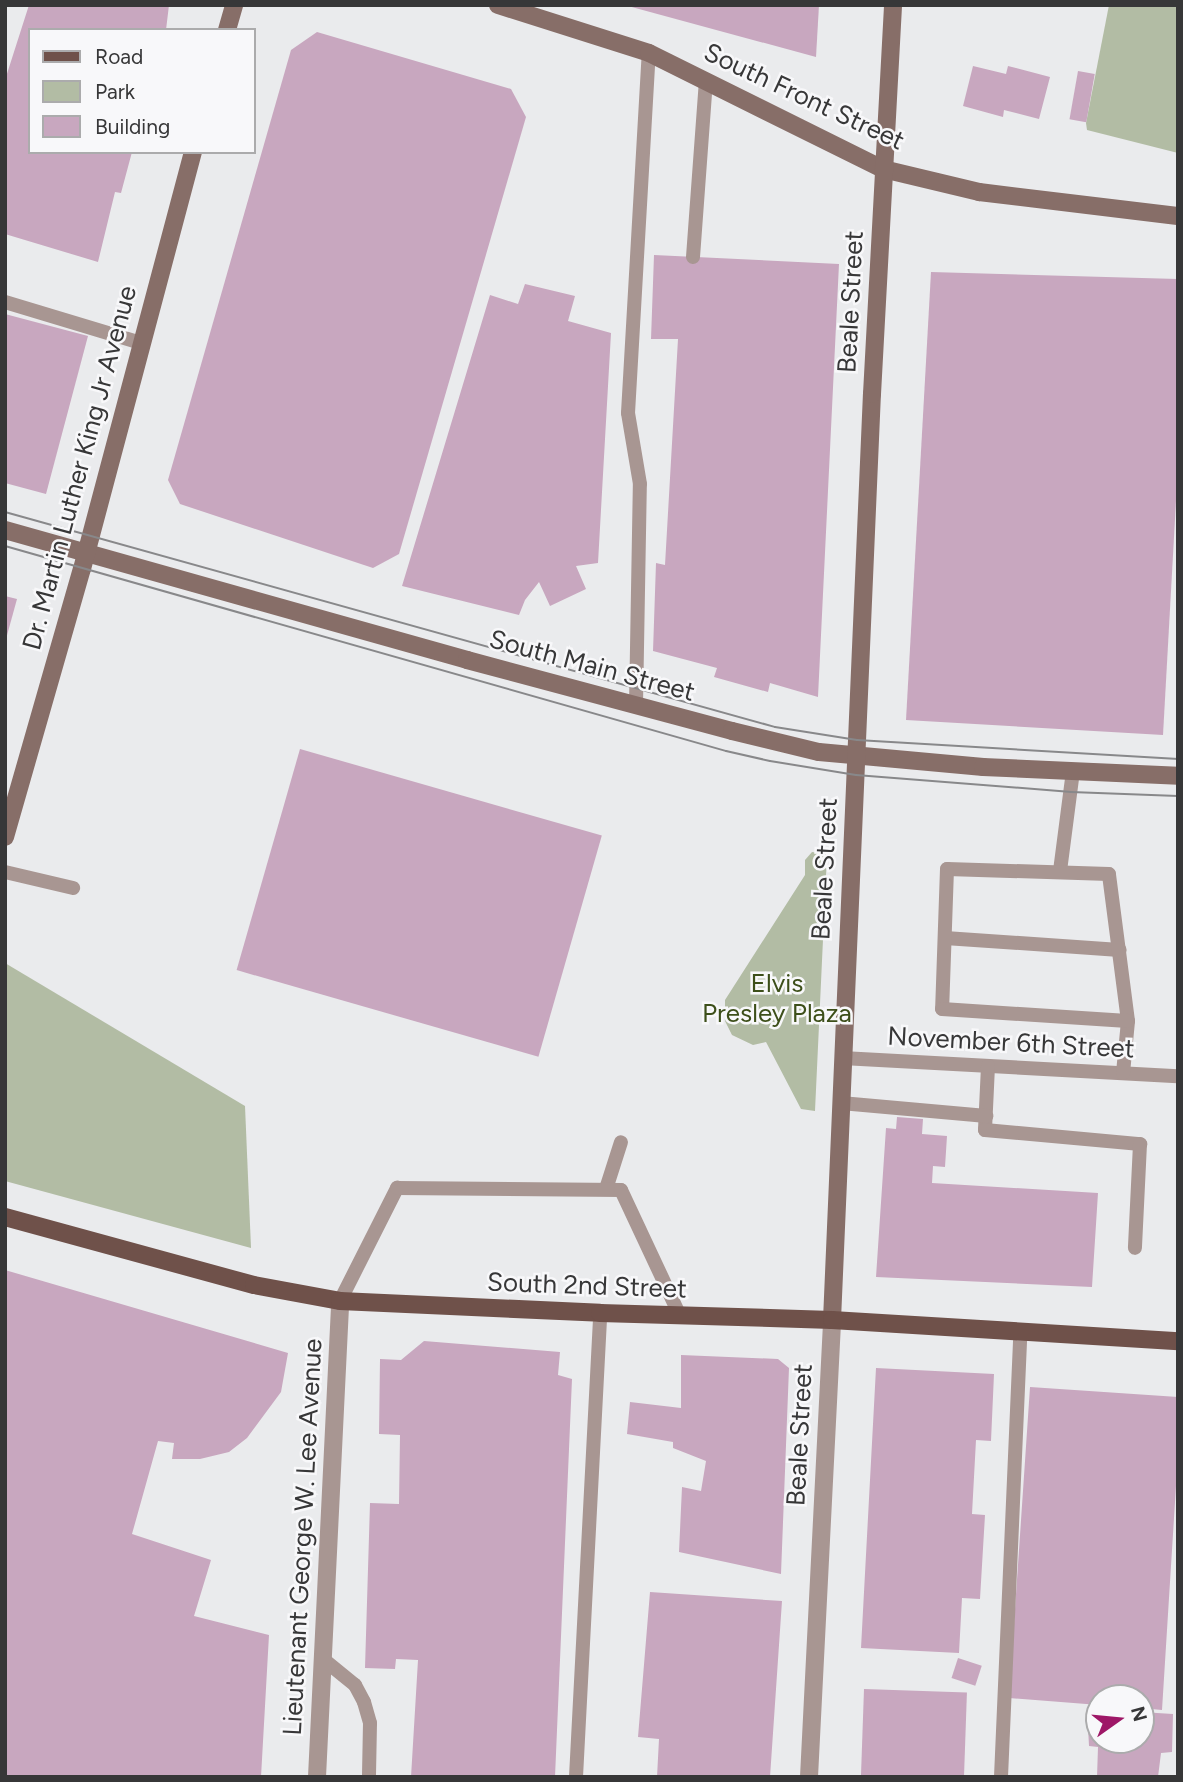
<!DOCTYPE html>
<html>
<head>
<meta charset="utf-8">
<style>
	body { margin:0 }
	#map { position:relative; width:1183px; height:1782px; overflow:hidden; background:#eaebed; font-family:Figtree,sans-serif }
	div>[style] { position:absolute }
	[style*='--x'] { left:calc(var(--x)*1px); top:calc(var(--y)*1px); width:calc(var(--w)*1px); rotate:calc(var(--a)*1deg) }
	.green>* { inset:0; background:#b2bca4 }
	.building>* { inset:0; background:#c8a7bf; transform-origin:0 0 }
	.lane>* { height:14px; margin:-7px; padding:0 7px; transform-origin:7px; border-radius:7px; background:#a89692 }
	.street>* { height:18px; margin:-9px; padding:0 9px; transform-origin:9px; border-radius:9px; background:#a89692 }
	.secondary>* { height:18px; margin:-9px; padding:0 9px; transform-origin:9px; border-radius:9px; background:#876e68 }
	.primary>* { height:18px; margin:-9px; padding:0 9px; transform-origin:9px; border-radius:9px; background:#6f514a }
	.tram>* { height:2px; margin:-1px; padding:0 1px; transform-origin:1px; border-radius:1px; background:#88888a }
	span { translate:-50% -50%; white-space:nowrap; text-align:center; line-height:1.15; -webkit-text-stroke:5px #f8f8fa; paint-order:stroke }
	.street-label { font-size:26px; color:#373738 }
	.park-label { font-size:26px; color:#3d4f1a }
	.frame { position:absolute; inset:0; border:7px solid #373738; pointer-events:none }
	.legend { position:absolute; left:28px; top:28px; width:228px; height:126px; box-sizing:border-box; background:#f8f8fa; border:2px solid #ababac; margin:0; padding:9px 12px; list-style:none; font-size:21px; color:#373738 }
	.legend li { display:flex; align-items:center; gap:14px; height:35px }
	.legend b { width:35px; border:2px solid #ababac }
	.north { position:absolute; left:1085px; top:1684px; width:70px; height:70px; box-sizing:border-box; background:#f8f8fa; border:2px solid #ababac; border-radius:50%; rotate:75deg; font-size:19px; font-weight:700; line-height:28px; text-align:center; color:#373738 }
	.north::after { content:''; display:block; margin:auto; width:24px; height:32px; background:#9e1767; clip-path:polygon(50% 0,100% 100%,50% 72%,0 100%) }
</style>
</head>
<body>
<div id="map">
	<div class="green">
		<div style="clip-path:polygon(1109px 5px,1178px 5px,1178px 153px,1087px 130px,1086px 123px)"></div>
		<div style="clip-path:polygon(812px 852px,827px 854px,815px 1111px,801px 1109px,766px 1042px,753px 1045px,732px 1035px,725px 1021px,725px 1000px,805px 875px,805px 860px)"></div>
		<div style="clip-path:polygon(5px 963px,245px 1106px,251px 1248px,5px 1181px)"></div>
	</div>
	<div class="building">
		<div style="clip-path:polygon(29px 5px,169px 5px,166px 30px,30px 30px,30px 152px,132px 152px,121px 193px,115px 192px,98px 262px,5px 234px,5px 80px)"></div>
		<div style="clip-path:polygon(819px 5px,816px 57px,628px 6px,628px 5px)"></div>
		<div style="clip-path:polygon(317px 32px,511px 89px,526px 117px,399px 554px,373px 568px,180px 504px,168px 480px,291px 50px)"></div>
		<div style="clip-path:polygon(973px 66px,1006px 74px,1008px 66px,1050px 77px,1039px 119px,1004px 110px,1003px 117px,963px 106px)"></div>
		<div style="left:1078px;top:71px;width:17px;height:49px;rotate:10deg"></div>
		<div style="clip-path:polygon(654px 255px,839px 264px,818px 697px,770px 683px,768px 692px,714px 677px,717px 668px,653px 651px,656px 563px,665px 565px,678px 339px,651px 339px)"></div>
		<div style="clip-path:polygon(931px 272px,1178px 279px,1178px 465px,1163px 735px,906px 720px)"></div>
		<div style="clip-path:polygon(525px 284px,575px 296px,568px 321px,611px 333px,598px 563px,576px 566px,586px 589px,550px 606px,539px 582px,525px 600px,519px 615px,402px 586px,490px 295px,518px 304px)"></div>
		<div style="clip-path:polygon(5px 314px,88px 336px,46px 494px,5px 483px)"></div>
		<div style="clip-path:polygon(5px 596px,17px 599px,6px 639px,5px 639px)"></div>
		<div style="left:300px;top:749px;width:314px;height:230px;rotate:16deg"></div>
		<div style="clip-path:polygon(897px 1117px,923px 1119px,922px 1134px,947px 1136px,945px 1167px,933px 1166px,932px 1183px,1098px 1193px,1092px 1287px,876px 1277px,886px 1128px,896px 1129px)"></div>
		<div style="clip-path:polygon(5px 1270px,288px 1353px,281px 1392px,247px 1438px,229px 1452px,200px 1459px,172px 1459px,174px 1443px,158px 1441px,132px 1534px,211px 1560px,194px 1616px,269px 1635px,261px 1777px,5px 1777px)"></div>
		<div style="clip-path:polygon(424px 1341px,560px 1352px,558px 1375px,572px 1379px,555px 1777px,411px 1777px,418px 1660px,396px 1659px,395px 1669px,365px 1668px,370px 1503px,399px 1504px,400px 1435px,379px 1434px,380px 1359px,401px 1360px)"></div>
		<div style="clip-path:polygon(681px 1355px,778px 1359px,789px 1368px,781px 1574px,679px 1552px,682px 1487px,701px 1491px,706px 1461px,673px 1448px,673px 1442px,627px 1434px,630px 1402px,681px 1408px)"></div>
		<div style="clip-path:polygon(876px 1368px,994px 1374px,991px 1441px,976px 1440px,972px 1514px,985px 1515px,980px 1599px,962px 1598px,959px 1653px,861px 1648px)"></div>
		<div style="clip-path:polygon(1030px 1387px,1178px 1397px,1178px 1454px,1162px 1710px,1141px 1708px,1141px 1698px,1099px 1698px,1099px 1705px,1009px 1698px)"></div>
		<div style="clip-path:polygon(650px 1592px,782px 1601px,770px 1777px,657px 1777px,659px 1739px,638px 1737px)"></div>
		<div style="left:958px;top:1658px;width:25px;height:21px;rotate:18deg"></div>
		<div style="left:864px;top:1689px;width:103px;height:88px;rotate:2deg"></div>
		<div style="clip-path:polygon(1087px 1708px,1099px 1709px,1099px 1740px,1141px 1740px,1141px 1712px,1173px 1714px,1172px 1752px,1161px 1753px,1158px 1777px,1097px 1777px,1098px 1747px,1089px 1746px)"></div>
	</div>
	<div class="lane">
		<div style="--x:693;--y:257;--w:176;--a:-85.8"></div>
		<div style="--x:5;--y:302;--w:142;--a:16.8"></div>
		<div style="--x:636;--y:705;--w:221;--a:-89"></div>
		<div style="--x:640;--y:484;--w:72;--a:-99.6"></div>
		<div style="--x:628;--y:413;--w:361;--a:-86.7"></div>
		<div style="--x:1060;--y:871;--w:101;--a:-82.6"></div>
		<div style="--x:5;--y:872;--w:70;--a:13.2"></div>
		<div style="--x:945;--y:938;--w:175;--a:3.9"></div>
		<div style="--x:842;--y:1058;--w:336;--a:3.1"></div>
		<div style="--x:988;--y:1066;--w:64;--a:92.7"></div>
		<div style="--x:985;--y:1130;--w:156;--a:5.2"></div>
		<div style="--x:1140;--y:1144;--w:104;--a:92.8"></div>
		<div style="--x:1123;--y:1073;--w:52;--a:-84.5"></div>
		<div style="--x:1128;--y:1021;--w:148;--a:-97.4"></div>
		<div style="--x:1109;--y:874;--w:162;--a:-178.2"></div>
		<div style="--x:947;--y:869;--w:140;--a:92"></div>
		<div style="--x:942;--y:1009;--w:186;--a:3.7"></div>
		<div style="--x:841;--y:1103;--w:146;--a:5.1"></div>
		<div style="--x:606;--y:1189;--w:49;--a:-72.3"></div>
		<div style="--x:340;--y:1301;--w:127;--a:-63.2"></div>
		<div style="--x:397;--y:1188;--w:224;--a:0.5"></div>
		<div style="--x:621;--y:1190;--w:139;--a:64.9"></div>
		<div style="--x:323;--y:1659;--w:41;--a:39.1"></div>
		<div style="--x:355;--y:1685;--w:19;--a:62"></div>
		<div style="--x:364;--y:1702;--w:22;--a:74"></div>
		<div style="--x:370;--y:1723;--w:54;--a:91.1"></div>
		<div style="--x:576;--y:1777;--w:465;--a:-87"></div>
		<div style="--x:1001;--y:1777;--w:443;--a:-87.5"></div>
	</div>
	<div class="street">
		<div style="--x:317;--y:1777;--w:477;--a:-87.2"></div>
		<div style="--x:809;--y:1777;--w:458;--a:-87.1"></div>
	</div>
	<div class="secondary">
		<div style="--x:498;--y:5;--w:158;--a:17.6"></div>
		<div style="--x:649;--y:53;--w:261;--a:26.4"></div>
		<div style="--x:883;--y:169;--w:99;--a:13.5"></div>
		<div style="--x:979;--y:192;--w:200;--a:6.9"></div>
		<div style="--x:227;--y:30;--w:26;--a:-74"></div>
		<div style="--x:5;--y:530;--w:480;--a:15.7"></div>
		<div style="--x:467;--y:660;--w:274;--a:15"></div>
		<div style="--x:732;--y:731;--w:89;--a:13.6"></div>
		<div style="--x:819;--y:752;--w:165;--a:5.2"></div>
		<div style="--x:983;--y:767;--w:195;--a:2.6"></div>
		<div style="--x:5;--y:837;--w:279;--a:-74"></div>
		<div style="--x:82;--y:569;--w:432;--a:-75.1"></div>
		<div style="--x:832;--y:1320;--w:927;--a:-87.53"></div>
		<div style="--x:872;--y:394;--w:390;--a:-86.9"></div>
	</div>
	<div class="primary">
		<div style="--x:5;--y:1217;--w:258;--a:15.3"></div>
		<div style="--x:254;--y:1285;--w:87;--a:10.5"></div>
		<div style="--x:340;--y:1301;--w:260;--a:2.6"></div>
		<div style="--x:600;--y:1313;--w:232;--a:1.7"></div>
		<div style="--x:832;--y:1320;--w:347;--a:3.5"></div>
	</div>
	<div class="tram">
		<div style="--x:5;--y:512;--w:799;--a:15.6"></div>
		<div style="--x:775;--y:727;--w:83;--a:9"></div>
		<div style="--x:857;--y:740;--w:322;--a:3.4"></div>
		<div style="--x:5;--y:546;--w:750;--a:15.87"></div>
		<div style="--x:726;--y:751;--w:45;--a:12.8"></div>
		<div style="--x:770;--y:761;--w:87;--a:9.2"></div>
		<div style="--x:856;--y:775;--w:216;--a:4.5"></div>
		<div style="--x:1071;--y:792;--w:107;--a:2.1"></div>
	</div>
	<div class="street-label">
		<span style="left:804px;top:97px;rotate:25deg">South Front Street</span>
		<span style="left:851px;top:302px;rotate:-87deg">Beale Street</span>
		<span style="left:80px;top:468px;rotate:-75deg">Dr. Martin Luther King Jr Avenue</span>
		<span style="left:592px;top:666px;rotate:15deg">South Main Street</span>
		<span style="left:825px;top:869px;rotate:-87deg">Beale Street</span>
		<span style="left:1011px;top:1043px;rotate:3deg">November 6th Street</span>
		<span style="left:587px;top:1286px;rotate:2deg">South 2nd Street</span>
		<span style="left:800px;top:1435px;rotate:-87deg">Beale Street</span>
		<span style="left:303px;top:1537px;rotate:-87deg">Lieutenant George W. Lee Avenue</span>
	</div>
	<div class="park-label">
		<span style="left:777px;top:999px">Elvis<br>Presley Plaza</span>
	</div>
	<div class="frame"></div>
	<ul class="legend">
	<li><b style="height:9px;background:#6f514a"></b>Road</li>
	<li><b style="height:19px;background:#b2bca4"></b>Park</li>
	<li><b style="height:19px;background:#c8a7bf"></b>Building</li>
	</ul>
	<div class="north">N</div>
</div>
</body>
</html>
